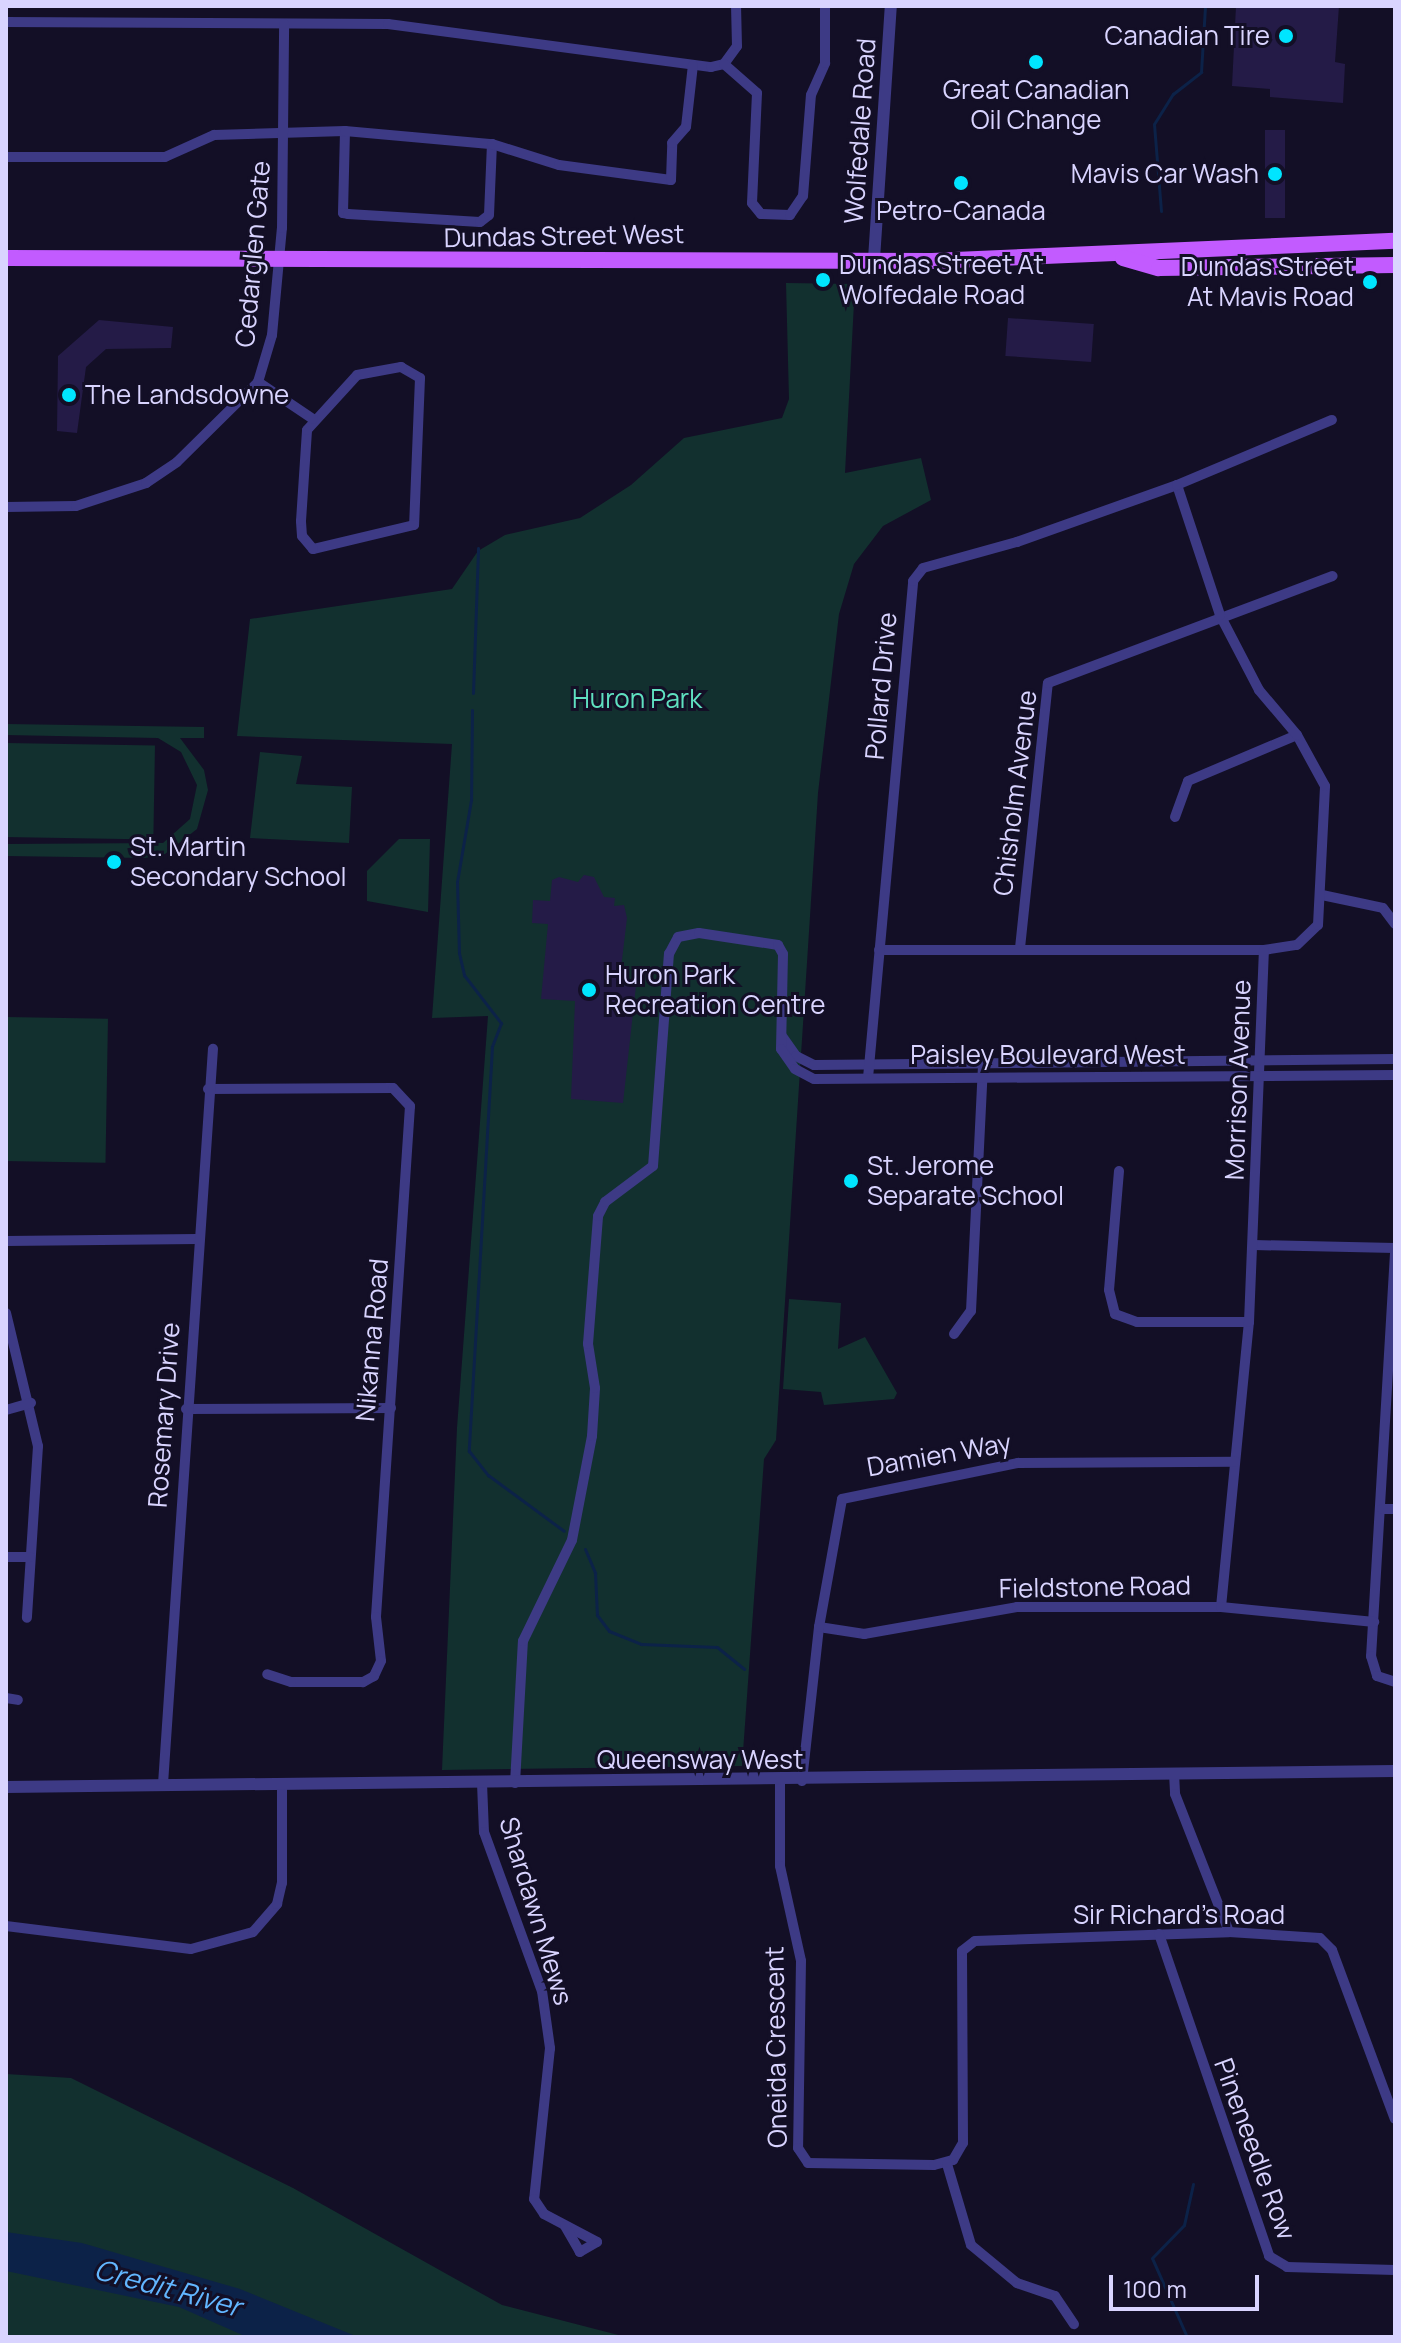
<!DOCTYPE html>
<html>
<head>
<meta charset="utf-8">
<style>
	body { margin:0 }
	#map { position:relative; width:1401px; height:2343px; overflow:hidden; background:#130f26; font-family:Manrope,sans-serif }
	div>[style] { position:absolute }
	[style*='--x'] { left:calc(var(--x)*1px); top:calc(var(--y)*1px); width:calc(var(--w)*1px); rotate:calc(var(--a)*1deg) }
	.green>* { inset:0; background:#12302f; transform-origin:0 0 }
	.water>* { inset:0; background:#0c2248 }
	.stream>* { height:3px; margin:-1.5px; padding:0 1.5px; transform-origin:1.5px; border-radius:1.5px; background:#0c2248 }
	.building>* { inset:0; background:#241b47; transform-origin:0 0 }
	.minor>* { height:10px; margin:-5px; padding:0 5px; transform-origin:5px; border-radius:5px; background:#3d3a85 }
	.tertiary>* { height:12px; margin:-6px; padding:0 6px; transform-origin:6px; border-radius:6px; background:#3d3a85 }
	.primary>* { height:16px; margin:-8px; padding:0 8px; transform-origin:8px; border-radius:8px; background:#c25bff }
	.dots>* { width:22px; height:22px; translate:-50% -50%; box-sizing:border-box; border:4px solid #130f26; border-radius:50% }
	span { translate:-50% -50%; white-space:nowrap; text-align:center; line-height:1.15; -webkit-text-stroke:6px #130f26; paint-order:stroke }
	.poi-label { font-size:26px; color:#d9d4ff }
	.right { translate:-100% -50%; text-align:right }
	.left { translate:0 -50%; text-align:left }
	.street-label { font-size:26px; color:#d9d4ff }
	.park-label { font-size:26px; color:#5fe0c0 }
	.water-label { font-size:28px; color:#62b6ff; font-style:italic }
	.frame { position:absolute; inset:0; border:8px solid #d9d4ff; pointer-events:none }
	.scale { position:absolute; left:1109px; top:2275px; width:150px; height:36px; box-sizing:border-box; border:4px solid #d9d4ff; border-top:0; padding-left:10px; font-size:24px; line-height:28px; white-space:nowrap; color:#d9d4ff; -webkit-text-stroke:6px #130f26; paint-order:stroke }
</style>
</head>
<body>
<div id="map">
	<div class="green">
		<div style="clip-path:polygon(786px 283px,855px 284px,845px 473px,921px 458px,931px 500px,883px 526px,854px 564px,839px 614px,818px 793px,776px 1440px,764px 1459px,742px 1766px,442px 1770px,457px 1428px,488px 1016px,432px 1018px,452px 744px,237px 736px,250px 619px,452px 589px,478px 551px,505px 535px,580px 518px,631px 485px,684px 438px,782px 418px,789px 399px)"></div>
		<div style="clip-path:polygon(6px 724px,204px 727px,204px 738px,180px 738px,204px 770px,208px 790px,197px 829px,165px 854px,145px 858px,6px 856px,6px 844px,163px 843px,190px 819px,197px 785px,181px 752px,158px 738px,6px 735px)"></div>
		<div style="left:6px;top:743px;width:149px;height:94px;rotate:1deg"></div>
		<div style="clip-path:polygon(260px 752px,302px 756px,296px 784px,352px 787px,349px 843px,250px 838px)"></div>
		<div style="clip-path:polygon(399px 839px,430px 839px,428px 912px,367px 901px,367px 871px)"></div>
		<div style="left:6px;top:1017px;width:102px;height:144px;rotate:1deg"></div>
		<div style="clip-path:polygon(789px 1299px,841px 1303px,838px 1349px,865px 1337px,897px 1393px,894px 1399px,824px 1405px,821px 1392px,783px 1389px)"></div>
		<div style="clip-path:polygon(6px 2074px,71px 2078px,293px 2188px,502px 2305px,626px 2337px,6px 2337px)"></div>
	</div>
	<div class="water">
		<div style="clip-path:polygon(6px 2232px,82px 2243px,240px 2289px,358px 2337px,247px 2337px,179px 2307px,6px 2271px)"></div>
	</div>
	<div class="stream">
		<div style="--x:1161;--y:211;--w:87;--a:-94.6"></div>
		<div style="--x:1154;--y:124;--w:36;--a:-58"></div>
		<div style="--x:1173;--y:94;--w:36;--a:-38"></div>
		<div style="--x:1201;--y:72;--w:66;--a:-86.5"></div>
		<div style="--x:473;--y:693;--w:145;--a:-88"></div>
		<div style="--x:472;--y:710;--w:90;--a:90.6"></div>
		<div style="--x:471;--y:800;--w:83;--a:99.7"></div>
		<div style="--x:457;--y:882;--w:71;--a:88.4"></div>
		<div style="--x:459;--y:953;--w:23;--a:77"></div>
		<div style="--x:464;--y:975;--w:61;--a:52.4"></div>
		<div style="--x:501;--y:1023;--w:26;--a:111"></div>
		<div style="--x:492;--y:1047;--w:405;--a:93.3"></div>
		<div style="--x:469;--y:1451;--w:31;--a:52"></div>
		<div style="--x:488;--y:1475;--w:94;--a:36.4"></div>
		<div style="--x:585;--y:1549;--w:26;--a:67"></div>
		<div style="--x:595;--y:1573;--w:42;--a:87.3"></div>
		<div style="--x:597;--y:1615;--w:20;--a:53"></div>
		<div style="--x:609;--y:1631;--w:35;--a:22"></div>
		<div style="--x:641;--y:1644;--w:76;--a:2.3"></div>
		<div style="--x:717;--y:1647;--w:35;--a:39"></div>
		<div style="--x:1187;--y:2337;--w:86;--a:-113.9"></div>
		<div style="--x:1152;--y:2258;--w:46;--a:-45.9"></div>
		<div style="--x:1184;--y:2225;--w:42;--a:-77.6"></div>
	</div>
	<div class="building">
		<div style="clip-path:polygon(1236px 6px,1339px 6px,1335px 62px,1345px 64px,1343px 103px,1270px 97px,1270px 89px,1232px 86px)"></div>
		<div style="left:1265px;top:130px;width:20px;height:88px"></div>
		<div style="left:1008px;top:318px;width:86px;height:38px;rotate:4deg"></div>
		<div style="clip-path:polygon(99px 320px,173px 327px,171px 348px,106px 349px,86px 367px,77px 433px,57px 431px,58px 356px)"></div>
		<div style="clip-path:polygon(584px 875px,594px 877px,604px 897px,615px 898px,614px 906px,624px 905px,627px 918px,619px 985px,636px 986px,623px 1103px,571px 1099px,575px 1001px,541px 999px,548px 924px,532px 923px,533px 900px,550px 901px,552px 880px,559px 877px,578px 882px)"></div>
	</div>
	<div class="minor">
		<div style="--x:6;--y:22;--w:382;--a:0.3"></div>
		<div style="--x:388;--y:24;--w:326;--a:7.6"></div>
		<div style="--x:711;--y:67;--w:13;--a:-13"></div>
		<div style="--x:724;--y:64;--w:22;--a:-54"></div>
		<div style="--x:737;--y:46;--w:40;--a:-91.4"></div>
		<div style="--x:724;--y:64;--w:44;--a:41.3"></div>
		<div style="--x:757;--y:93;--w:110;--a:92.6"></div>
		<div style="--x:752;--y:203;--w:14;--a:51"></div>
		<div style="--x:761;--y:214;--w:29;--a:2"></div>
		<div style="--x:790;--y:215;--w:23;--a:-56"></div>
		<div style="--x:803;--y:196;--w:101;--a:-85.5"></div>
		<div style="--x:811;--y:95;--w:35;--a:-66"></div>
		<div style="--x:825;--y:63;--w:57;--a:-90"></div>
		<div style="--x:345;--y:131;--w:82;--a:91.4"></div>
		<div style="--x:343;--y:213;--w:5;--a:11"></div>
		<div style="--x:348;--y:214;--w:132;--a:3.5"></div>
		<div style="--x:480;--y:222;--w:11;--a:-38"></div>
		<div style="--x:489;--y:215;--w:71;--a:-87.6"></div>
		<div style="--x:6;--y:157;--w:159;--a:0"></div>
		<div style="--x:165;--y:157;--w:54;--a:-24.2"></div>
		<div style="--x:214;--y:135;--w:131;--a:-1.7"></div>
		<div style="--x:345;--y:131;--w:148;--a:5.1"></div>
		<div style="--x:492;--y:144;--w:70;--a:17.4"></div>
		<div style="--x:559;--y:165;--w:113;--a:7.6"></div>
		<div style="--x:671;--y:180;--w:37;--a:-88"></div>
		<div style="--x:672;--y:143;--w:21;--a:-49"></div>
		<div style="--x:686;--y:127;--w:62;--a:-83.6"></div>
		<div style="--x:401;--y:367;--w:22;--a:30"></div>
		<div style="--x:420;--y:378;--w:147;--a:92.3"></div>
		<div style="--x:414;--y:525;--w:104;--a:166.6"></div>
		<div style="--x:313;--y:549;--w:17;--a:-130"></div>
		<div style="--x:302;--y:536;--w:15;--a:-94"></div>
		<div style="--x:301;--y:521;--w:91;--a:-86.2"></div>
		<div style="--x:307;--y:430;--w:74;--a:-47.7"></div>
		<div style="--x:357;--y:375;--w:45;--a:-10.3"></div>
		<div style="--x:258;--y:382;--w:66;--a:33.9"></div>
		<div style="--x:6;--y:507;--w:70;--a:-0.8"></div>
		<div style="--x:76;--y:506;--w:74;--a:-18.2"></div>
		<div style="--x:146;--y:483;--w:37;--a:-34"></div>
		<div style="--x:177;--y:462;--w:114;--a:-44.6"></div>
		<div style="--x:258;--y:382;--w:49;--a:-73.4"></div>
		<div style="--x:272;--y:335;--w:107;--a:-84.7"></div>
		<div style="--x:282;--y:228;--w:204;--a:-89.4"></div>
		<div style="--x:1175;--y:817;--w:38;--a:-70"></div>
		<div style="--x:1188;--y:781;--w:118;--a:-22.9"></div>
		<div style="--x:1322;--y:895;--w:62;--a:12"></div>
		<div style="--x:1383;--y:908;--w:20;--a:53"></div>
		<div style="--x:1020;--y:948;--w:266;--a:-84"></div>
		<div style="--x:1048;--y:683;--w:304;--a:-20.6"></div>
		<div style="--x:879;--y:950;--w:385;--a:0"></div>
		<div style="--x:1264;--y:950;--w:33;--a:-9"></div>
		<div style="--x:1297;--y:945;--w:29;--a:-44"></div>
		<div style="--x:1318;--y:925;--w:139;--a:-87.1"></div>
		<div style="--x:1325;--y:786;--w:58;--a:-118.8"></div>
		<div style="--x:1297;--y:735;--w:59;--a:-130.2"></div>
		<div style="--x:1259;--y:690;--w:85;--a:-117.5"></div>
		<div style="--x:1220;--y:615;--w:137;--a:-108.3"></div>
		<div style="--x:782;--y:1036;--w:24;--a:55"></div>
		<div style="--x:796;--y:1056;--w:20;--a:27"></div>
		<div style="--x:814;--y:1065;--w:581;--a:-0.59"></div>
		<div style="--x:868;--y:1078;--w:499;--a:-84.8"></div>
		<div style="--x:913;--y:581;--w:16;--a:-52"></div>
		<div style="--x:923;--y:568;--w:98;--a:-15.5"></div>
		<div style="--x:1017;--y:542;--w:170;--a:-19.6"></div>
		<div style="--x:1177;--y:485;--w:168;--a:-22.8"></div>
		<div style="--x:208;--y:1089;--w:185;--a:-0.3"></div>
		<div style="--x:393;--y:1088;--w:25;--a:47"></div>
		<div style="--x:410;--y:1106;--w:512;--a:93.81"></div>
		<div style="--x:376;--y:1617;--w:44;--a:83.5"></div>
		<div style="--x:381;--y:1661;--w:17;--a:115"></div>
		<div style="--x:374;--y:1676;--w:13;--a:151"></div>
		<div style="--x:363;--y:1682;--w:72;--a:180"></div>
		<div style="--x:291;--y:1682;--w:25;--a:-162"></div>
		<div style="--x:1119;--y:1171;--w:119;--a:94.8"></div>
		<div style="--x:1109;--y:1290;--w:25;--a:76"></div>
		<div style="--x:1115;--y:1314;--w:23;--a:20"></div>
		<div style="--x:1137;--y:1322;--w:112;--a:0"></div>
		<div style="--x:6;--y:1241;--w:191;--a:-0.6"></div>
		<div style="--x:1254;--y:1245;--w:141;--a:1.2"></div>
		<div style="--x:1395;--y:1253;--w:404;--a:93.4"></div>
		<div style="--x:1371;--y:1656;--w:21;--a:73"></div>
		<div style="--x:1377;--y:1676;--w:19;--a:18"></div>
		<div style="--x:6;--y:1313;--w:137;--a:76.5"></div>
		<div style="--x:38;--y:1446;--w:172;--a:93.7"></div>
		<div style="--x:954;--y:1334;--w:29;--a:-54"></div>
		<div style="--x:971;--y:1311;--w:248;--a:-87.2"></div>
		<div style="--x:186;--y:1409;--w:205;--a:-0.3"></div>
		<div style="--x:6;--y:1410;--w:26;--a:-16"></div>
		<div style="--x:1382;--y:1509;--w:13;--a:0"></div>
		<div style="--x:6;--y:1557;--w:24;--a:0"></div>
		<div style="--x:1221;--y:1607;--w:286;--a:-84.4"></div>
		<div style="--x:1249;--y:1322;--w:372;--a:-87.7"></div>
		<div style="--x:819;--y:1627;--w:46;--a:8.8"></div>
		<div style="--x:864;--y:1634;--w:155;--a:-10"></div>
		<div style="--x:1017;--y:1607;--w:204;--a:0"></div>
		<div style="--x:1221;--y:1607;--w:154;--a:5.6"></div>
		<div style="--x:6;--y:1698;--w:12;--a:9"></div>
		<div style="--x:1174;--y:1773;--w:21;--a:87"></div>
		<div style="--x:1175;--y:1794;--w:148;--a:68.6"></div>
		<div style="--x:780;--y:1781;--w:85;--a:90"></div>
		<div style="--x:780;--y:1866;--w:97;--a:77.5"></div>
		<div style="--x:801;--y:1961;--w:187;--a:90.9"></div>
		<div style="--x:798;--y:2148;--w:18;--a:56"></div>
		<div style="--x:808;--y:2163;--w:126;--a:0.9"></div>
		<div style="--x:934;--y:2165;--w:20;--a:-15"></div>
		<div style="--x:953;--y:2160;--w:20;--a:-60"></div>
		<div style="--x:963;--y:2143;--w:192;--a:-90.3"></div>
		<div style="--x:962;--y:1951;--w:16;--a:-38"></div>
		<div style="--x:975;--y:1941;--w:254;--a:-2"></div>
		<div style="--x:1229;--y:1932;--w:91;--a:3.8"></div>
		<div style="--x:1320;--y:1938;--w:17;--a:45"></div>
		<div style="--x:1332;--y:1950;--w:180;--a:69.6"></div>
		<div style="--x:802;--y:1781;--w:155;--a:-83.7"></div>
		<div style="--x:819;--y:1627;--w:130;--a:-79.8"></div>
		<div style="--x:842;--y:1499;--w:180;--a:-11.6"></div>
		<div style="--x:1018;--y:1463;--w:217;--a:-0.3"></div>
		<div style="--x:482;--y:1783;--w:49;--a:87.7"></div>
		<div style="--x:484;--y:1832;--w:169;--a:70"></div>
		<div style="--x:542;--y:1991;--w:58;--a:82"></div>
		<div style="--x:550;--y:2048;--w:152;--a:96"></div>
		<div style="--x:534;--y:2199;--w:18;--a:56"></div>
		<div style="--x:544;--y:2214;--w:60;--a:27.8"></div>
		<div style="--x:597;--y:2242;--w:20;--a:150"></div>
		<div style="--x:580;--y:2252;--w:30;--a:-120"></div>
		<div style="--x:515;--y:1783;--w:142;--a:-86.8"></div>
		<div style="--x:523;--y:1641;--w:112;--a:-64.1"></div>
		<div style="--x:572;--y:1540;--w:106;--a:-79.1"></div>
		<div style="--x:592;--y:1436;--w:48;--a:-86.4"></div>
		<div style="--x:595;--y:1388;--w:45;--a:-99"></div>
		<div style="--x:588;--y:1344;--w:128;--a:-85.5"></div>
		<div style="--x:598;--y:1216;--w:16;--a:-63"></div>
		<div style="--x:605;--y:1202;--w:60;--a:-36.9"></div>
		<div style="--x:653;--y:1166;--w:213;--a:-85.7"></div>
		<div style="--x:669;--y:954;--w:19;--a:-62"></div>
		<div style="--x:678;--y:937;--w:21;--a:-11"></div>
		<div style="--x:699;--y:933;--w:80;--a:8.6"></div>
		<div style="--x:778;--y:945;--w:10;--a:61"></div>
		<div style="--x:783;--y:954;--w:95;--a:91.2"></div>
		<div style="--x:781;--y:1049;--w:24;--a:55"></div>
		<div style="--x:795;--y:1069;--w:21;--a:28"></div>
		<div style="--x:814;--y:1079;--w:581;--a:-0.39"></div>
		<div style="--x:163;--y:1784;--w:737;--a:-86.11"></div>
		<div style="--x:6;--y:1926;--w:186;--a:7.1"></div>
		<div style="--x:191;--y:1949;--w:64;--a:-15.3"></div>
		<div style="--x:253;--y:1932;--w:37;--a:-49"></div>
		<div style="--x:277;--y:1904;--w:22;--a:-77"></div>
		<div style="--x:282;--y:1883;--w:100;--a:-90"></div>
		<div style="--x:1159;--y:1934;--w:340;--a:71.1"></div>
		<div style="--x:1269;--y:2256;--w:21;--a:31"></div>
		<div style="--x:1287;--y:2267;--w:108;--a:1.6"></div>
		<div style="--x:947;--y:2164;--w:84;--a:73.5"></div>
		<div style="--x:971;--y:2245;--w:60;--a:39.6"></div>
		<div style="--x:1017;--y:2283;--w:40;--a:18.9"></div>
		<div style="--x:1055;--y:2296;--w:34;--a:56"></div>
	</div>
	<div class="tertiary">
		<div style="--x:874;--y:259;--w:254;--a:-86.2"></div>
		<div style="--x:6;--y:1787;--w:1389;--a:-0.66"></div>
	</div>
	<div class="primary">
		<div style="--x:6;--y:258;--w:926;--a:0.19"></div>
		<div style="--x:932;--y:261;--w:463;--a:-2.5"></div>
		<div style="--x:1123;--y:258;--w:37;--a:16"></div>
		<div style="--x:1159;--y:268;--w:236;--a:-0.7"></div>
	</div>
	<div class="dots">
		<div style="left:1286px;top:36px;background:#00e5ff"></div>
		<div style="left:1036px;top:62px;background:#00e5ff"></div>
		<div style="left:1275px;top:174px;background:#00e5ff"></div>
		<div style="left:961px;top:183px;background:#00e5ff"></div>
		<div style="left:823px;top:280px;background:#00e5ff"></div>
		<div style="left:1370px;top:282px;background:#00e5ff"></div>
		<div style="left:69px;top:395px;background:#00e5ff"></div>
		<div style="left:114px;top:862px;background:#00e5ff"></div>
		<div style="left:589px;top:990px;background:#00e5ff"></div>
		<div style="left:851px;top:1181px;background:#00e5ff"></div>
	</div>
	<div class="poi-label">
		<span class="right" style="left:1270px;top:36px">Canadian Tire</span>
		<span style="left:1036px;top:105px">Great Canadian<br>Oil Change</span>
		<span class="right" style="left:1259px;top:174px">Mavis Car Wash</span>
		<span style="left:961px;top:211px">Petro-Canada</span>
		<span class="left" style="left:839px;top:280px">Dundas Street At<br>Wolfedale Road</span>
		<span class="right" style="left:1354px;top:282px">Dundas Street<br>At Mavis Road</span>
		<span class="left" style="left:85px;top:395px">The Landsdowne</span>
		<span class="left" style="left:130px;top:862px">St. Martin<br>Secondary School</span>
		<span class="left" style="left:605px;top:990px">Huron Park<br>Recreation Centre</span>
		<span class="left" style="left:867px;top:1181px">St. Jerome<br>Separate School</span>
	</div>
	<div class="street-label">
		<span style="left:860px;top:131px;rotate:-86deg">Wolfedale Road</span>
		<span style="left:564px;top:236px;rotate:-1deg">Dundas Street West</span>
		<span style="left:253px;top:254px;rotate:-85deg">Cedarglen Gate</span>
		<span style="left:881px;top:686px;rotate:-85deg">Pollard Drive</span>
		<span style="left:1015px;top:793px;rotate:-83deg">Chisholm Avenue</span>
		<span style="left:1048px;top:1055px">Paisley Boulevard West</span>
		<span style="left:1238px;top:1080px;rotate:-88deg">Morrison Avenue</span>
		<span style="left:372px;top:1340px;rotate:-85deg">Nikanna Road</span>
		<span style="left:164px;top:1415px;rotate:-86deg">Rosemary Drive</span>
		<span style="left:939px;top:1455px;rotate:-10deg">Damien Way</span>
		<span style="left:1095px;top:1587px;rotate:-1deg">Fieldstone Road</span>
		<span style="left:700px;top:1760px">Queensway West</span>
		<span style="left:536px;top:1911px;rotate:73deg">Shardawn Mews</span>
		<span style="left:1179px;top:1915px">Sir Richard's Road</span>
		<span style="left:776px;top:2047px;rotate:-91deg">Oneida Crescent</span>
		<span style="left:1255px;top:2149px;rotate:70deg">Pineneedle Row</span>
	</div>
	<div class="park-label">
		<span style="left:637px;top:699px">Huron Park</span>
	</div>
	<div class="water-label">
		<span style="left:168px;top:2287px;rotate:15deg">Credit River</span>
	</div>
	<div class="frame"></div>
	<div class="scale">100 m</div>
</div>
</body>
</html>
